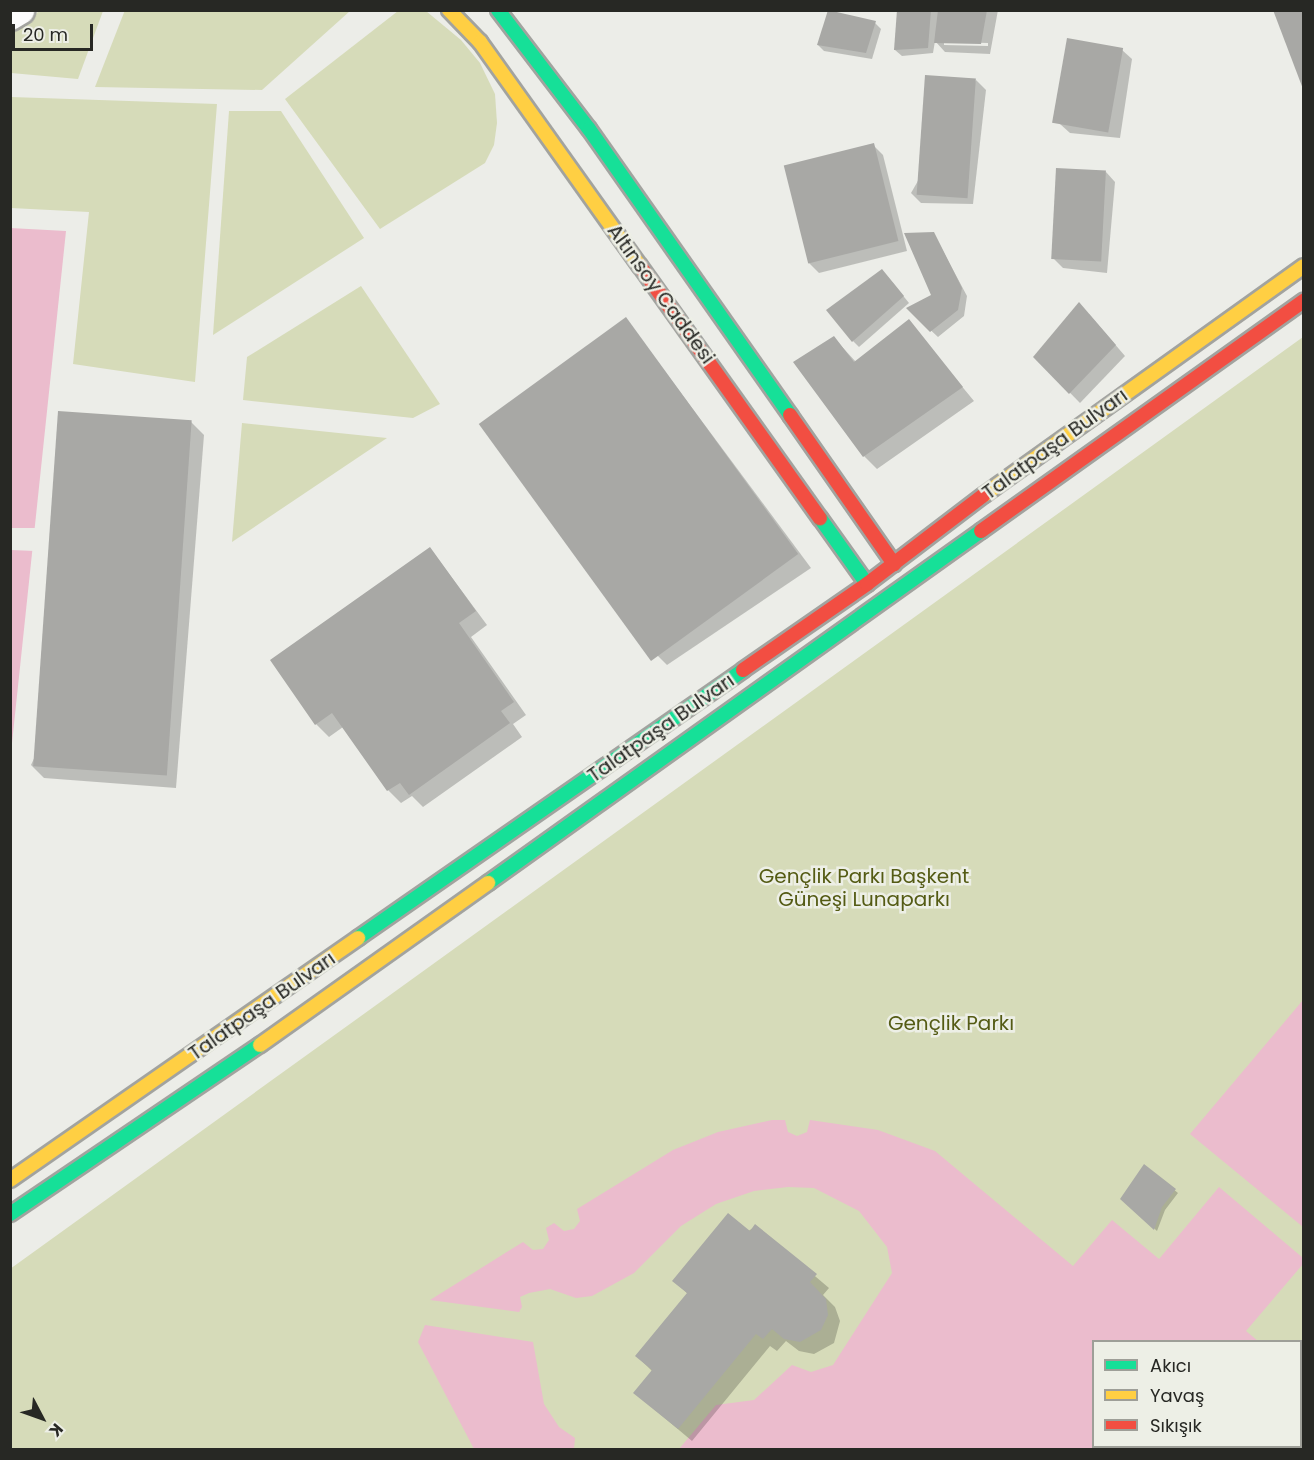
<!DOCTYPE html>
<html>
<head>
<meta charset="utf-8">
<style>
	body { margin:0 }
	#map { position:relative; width:1314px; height:1460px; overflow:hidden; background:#ecede8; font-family:Poppins,sans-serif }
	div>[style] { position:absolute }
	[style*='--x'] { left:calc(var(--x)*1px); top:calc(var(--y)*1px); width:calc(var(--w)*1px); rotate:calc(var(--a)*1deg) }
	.green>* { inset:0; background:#d6dbb9 }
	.water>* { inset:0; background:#ebbccd }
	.pier>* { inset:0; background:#ecede8 }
	.shadow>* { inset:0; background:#0003 }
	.building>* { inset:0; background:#a8a8a5; transform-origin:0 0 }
	.roads { filter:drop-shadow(2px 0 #a2a39f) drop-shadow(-2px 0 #a2a39f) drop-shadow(0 2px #a2a39f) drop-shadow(0 -2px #a2a39f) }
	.street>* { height:27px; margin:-13.5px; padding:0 13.5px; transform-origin:13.5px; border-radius:13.5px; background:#fcfcfc }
	.fast>* { height:14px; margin:-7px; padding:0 7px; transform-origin:7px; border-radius:7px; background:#16e098 }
	.slow>* { height:14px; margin:-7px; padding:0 7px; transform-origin:7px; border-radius:7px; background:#ffcf43 }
	.jam>* { height:14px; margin:-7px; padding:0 7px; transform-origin:7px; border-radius:7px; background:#f24e42 }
	span { translate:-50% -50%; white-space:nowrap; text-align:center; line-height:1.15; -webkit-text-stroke:5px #edefe6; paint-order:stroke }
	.street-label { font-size:20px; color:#272824 }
	.park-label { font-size:20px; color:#545b14 }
	.frame { position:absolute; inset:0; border:12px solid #272824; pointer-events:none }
	.legend { position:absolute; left:1092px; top:1340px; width:210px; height:108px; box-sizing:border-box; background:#edefe6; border:2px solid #9e9f98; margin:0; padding:8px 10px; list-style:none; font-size:18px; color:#272824 }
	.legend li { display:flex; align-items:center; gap:12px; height:30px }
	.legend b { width:30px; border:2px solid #9e9f98 }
	.north { position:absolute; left:12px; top:1388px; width:60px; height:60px; -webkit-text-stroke:4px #edefe6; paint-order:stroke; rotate:131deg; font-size:16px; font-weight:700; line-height:24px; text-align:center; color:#272824 }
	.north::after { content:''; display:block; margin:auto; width:21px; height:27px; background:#272824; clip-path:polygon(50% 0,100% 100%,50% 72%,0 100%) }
	.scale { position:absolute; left:12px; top:24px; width:81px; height:27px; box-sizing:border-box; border:3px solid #272824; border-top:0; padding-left:8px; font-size:18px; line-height:21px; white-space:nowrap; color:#272824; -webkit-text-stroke:4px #edefe6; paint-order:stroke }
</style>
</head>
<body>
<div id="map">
	<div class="green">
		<div style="clip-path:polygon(125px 10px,350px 10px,350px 11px,262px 90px,95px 87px)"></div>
		<div style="clip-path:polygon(40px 11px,103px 11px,78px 79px,11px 73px,11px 27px)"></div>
		<div style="clip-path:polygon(398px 11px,426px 11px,461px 40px,480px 63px,495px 94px,497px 123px,494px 145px,485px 163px,380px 229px,285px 99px)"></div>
		<div style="clip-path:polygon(11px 97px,217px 104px,195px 382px,73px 364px,89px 212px,11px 208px)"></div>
		<div style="clip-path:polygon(229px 111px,281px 111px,364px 238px,213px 335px)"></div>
		<div style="clip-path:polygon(361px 286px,440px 404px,413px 418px,243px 400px,247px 357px)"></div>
		<div style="clip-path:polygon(evenodd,1303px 337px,1303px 1449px,11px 1449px,10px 1269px,1303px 337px,1094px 1342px,1300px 1342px,1300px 1446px,1094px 1446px,1094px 1342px)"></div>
		<div style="clip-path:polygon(242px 423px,387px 438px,232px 542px)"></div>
	</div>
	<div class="water">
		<div style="clip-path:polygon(10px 228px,66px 231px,12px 743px,10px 743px)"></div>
		<div style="clip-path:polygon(1303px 1000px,1303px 1227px,1190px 1134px)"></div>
		<div style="clip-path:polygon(772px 1120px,785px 1120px,788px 1132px,797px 1136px,807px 1132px,810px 1120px,878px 1130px,935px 1151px,1073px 1266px,1112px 1220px,1159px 1259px,1219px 1187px,1303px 1258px,1303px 1264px,1246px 1331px,1258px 1341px,1094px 1342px,1094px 1446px,1292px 1449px,679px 1449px,716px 1405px,754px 1400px,792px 1365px,811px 1372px,833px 1365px,892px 1273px,887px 1247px,859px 1211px,814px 1188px,788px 1187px,754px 1191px,716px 1204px,681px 1226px,634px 1273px,592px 1296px,576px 1298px,550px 1289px,529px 1293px,520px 1297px,522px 1307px,519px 1312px,430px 1300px,523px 1242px,533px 1250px,543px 1249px,549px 1240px,546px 1228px,554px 1223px,564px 1231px,574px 1229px,580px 1221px,577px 1209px,673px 1150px,718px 1132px)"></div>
		<div style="clip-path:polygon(425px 1325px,533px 1342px,544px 1404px,559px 1427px,575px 1438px,574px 1449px,474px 1449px,418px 1342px)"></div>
	</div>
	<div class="pier">
		<div style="clip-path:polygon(11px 528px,38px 528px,35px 551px,11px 550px)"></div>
	</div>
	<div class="shadow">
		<div style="clip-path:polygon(evenodd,899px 10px,998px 10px,990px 54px,945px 52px,935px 41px,933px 53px,902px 56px,895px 50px,899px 10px,944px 42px,988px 43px,988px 46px,944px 45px,944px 42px)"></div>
		<div style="clip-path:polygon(875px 23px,881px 29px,872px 59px,824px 51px,818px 45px)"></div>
		<div style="clip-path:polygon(1122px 50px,1132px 59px,1120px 138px,1070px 133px,1060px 124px)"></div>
		<div style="clip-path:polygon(976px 80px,986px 90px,973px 204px,921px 203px,911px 193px)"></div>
		<div style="clip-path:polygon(873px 145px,883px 155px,907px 251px,819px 273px,809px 263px)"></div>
		<div style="clip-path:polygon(1106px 172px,1115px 182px,1107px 273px,1063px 268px,1054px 259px)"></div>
		<div style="clip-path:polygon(934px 234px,967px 296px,964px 316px,938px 337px,908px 309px,933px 296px)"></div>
		<div style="clip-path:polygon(888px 277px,909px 303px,859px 347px,853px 341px)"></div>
		<div style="clip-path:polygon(1089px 314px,1125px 356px,1080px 403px,1035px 357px)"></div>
		<div style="clip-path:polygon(626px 319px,811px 568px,667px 665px,654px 652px)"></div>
		<div style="clip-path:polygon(908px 321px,974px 401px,877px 469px,864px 456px,834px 338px,856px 362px)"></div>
		<div style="clip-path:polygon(191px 422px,204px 435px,176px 788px,44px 778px,31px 765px)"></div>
		<div style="clip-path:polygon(430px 548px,487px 625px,471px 637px,526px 715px,513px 724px,522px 737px,423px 807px,412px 796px,401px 803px,388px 790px,343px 727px,329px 737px,316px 724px)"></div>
		<div style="clip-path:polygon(1145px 1166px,1178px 1193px,1165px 1210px,1157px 1231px,1122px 1198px)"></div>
		<div style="clip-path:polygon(756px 1226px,829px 1288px,823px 1295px,835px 1307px,840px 1321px,834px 1343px,814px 1354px,799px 1351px,786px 1341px,777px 1351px,770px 1346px,692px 1441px,635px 1393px,653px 1372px,637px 1356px,688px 1294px,674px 1280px)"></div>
	</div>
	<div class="building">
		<div style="clip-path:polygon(828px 10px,876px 21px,866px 53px,817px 45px)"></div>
		<div style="clip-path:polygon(897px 10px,931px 10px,928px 48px,894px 50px)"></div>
		<div style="clip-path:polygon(938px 10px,987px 10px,981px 44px,934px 43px)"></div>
		<div style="clip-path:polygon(1273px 10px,1304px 10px,1304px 89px,1303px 89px)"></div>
		<div style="left:1067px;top:38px;width:57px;height:86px;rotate:10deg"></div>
		<div style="left:925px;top:75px;width:51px;height:120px;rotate:4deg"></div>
		<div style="left:874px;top:143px;width:101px;height:93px;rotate:76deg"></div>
		<div style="left:1056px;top:168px;width:50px;height:91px;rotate:3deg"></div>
		<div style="clip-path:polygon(934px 232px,962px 288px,958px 310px,930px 332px,906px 308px,931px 295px,904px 233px)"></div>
		<div style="clip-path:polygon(882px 269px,904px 296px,852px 342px,826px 310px)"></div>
		<div style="clip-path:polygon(1079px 302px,1116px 345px,1069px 394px,1033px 357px)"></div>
		<div style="left:626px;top:317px;width:293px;height:182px;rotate:54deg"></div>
		<div style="clip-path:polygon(909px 319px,963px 387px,863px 457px,793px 362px,834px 336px,854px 362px)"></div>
		<div style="left:58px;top:411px;width:134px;height:356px;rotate:4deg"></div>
		<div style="clip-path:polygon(430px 547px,476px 611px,459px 623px,514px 702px,501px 711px,510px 723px,409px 795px,400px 783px,387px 791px,332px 713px,315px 725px,270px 660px)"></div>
		<div style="clip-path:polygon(1144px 1164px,1176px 1189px,1162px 1207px,1154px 1230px,1120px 1199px)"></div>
		<div style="clip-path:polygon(728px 1213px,750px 1231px,755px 1224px,817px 1274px,810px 1282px,826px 1299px,828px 1315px,821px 1330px,800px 1342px,784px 1339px,772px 1329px,763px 1339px,756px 1334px,678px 1429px,633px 1393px,652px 1370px,635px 1356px,687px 1293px,672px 1281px)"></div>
	</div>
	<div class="roads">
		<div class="street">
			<div style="--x:10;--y:16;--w:12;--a:-31"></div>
		</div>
		<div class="fast">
			<div style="--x:498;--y:10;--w:150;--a:52.6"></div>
			<div style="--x:589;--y:129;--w:350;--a:54.9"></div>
			<div style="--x:820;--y:518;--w:81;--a:54.5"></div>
			<div style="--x:488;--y:883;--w:606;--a:-35.53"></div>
			<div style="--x:358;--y:938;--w:469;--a:-34.8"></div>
			<div style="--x:10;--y:1214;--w:302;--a:-34.1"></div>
		</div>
		<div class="slow">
			<div style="--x:449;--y:10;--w:45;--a:45.9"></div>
			<div style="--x:480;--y:42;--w:275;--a:54.5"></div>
			<div style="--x:984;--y:495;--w:393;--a:-35.6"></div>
			<div style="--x:260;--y:1045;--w:280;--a:-35.4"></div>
			<div style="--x:10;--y:1180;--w:424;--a:-34.8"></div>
		</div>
		<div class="jam">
			<div style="--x:640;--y:266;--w:310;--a:54.5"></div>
			<div style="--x:790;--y:415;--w:182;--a:55.1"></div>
			<div style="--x:981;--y:531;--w:397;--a:-35.5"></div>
			<div style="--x:743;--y:670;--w:151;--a:-34.7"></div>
			<div style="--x:867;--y:584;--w:147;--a:-37.3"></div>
		</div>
	</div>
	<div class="street-label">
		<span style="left:661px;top:294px;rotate:54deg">Altınsoy Caddesi</span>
		<span style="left:1055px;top:444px;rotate:-36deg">Talatpaşa Bulvarı</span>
		<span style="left:661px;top:728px;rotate:-35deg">Talatpaşa Bulvarı</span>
		<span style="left:262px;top:1006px;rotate:-35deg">Talatpaşa Bulvarı</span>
	</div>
	<div class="park-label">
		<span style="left:864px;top:888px">Gençlik Parkı Başkent<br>Güneşi Lunaparkı</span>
		<span style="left:951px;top:1023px">Gençlik Parkı</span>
	</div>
	<div class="frame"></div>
	<ul class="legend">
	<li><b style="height:8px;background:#16e098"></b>Akıcı</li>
	<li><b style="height:8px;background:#ffcf43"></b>Yavaş</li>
	<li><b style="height:8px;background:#f24e42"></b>Sıkışık</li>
	</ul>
	<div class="north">K</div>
	<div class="scale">20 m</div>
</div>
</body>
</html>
